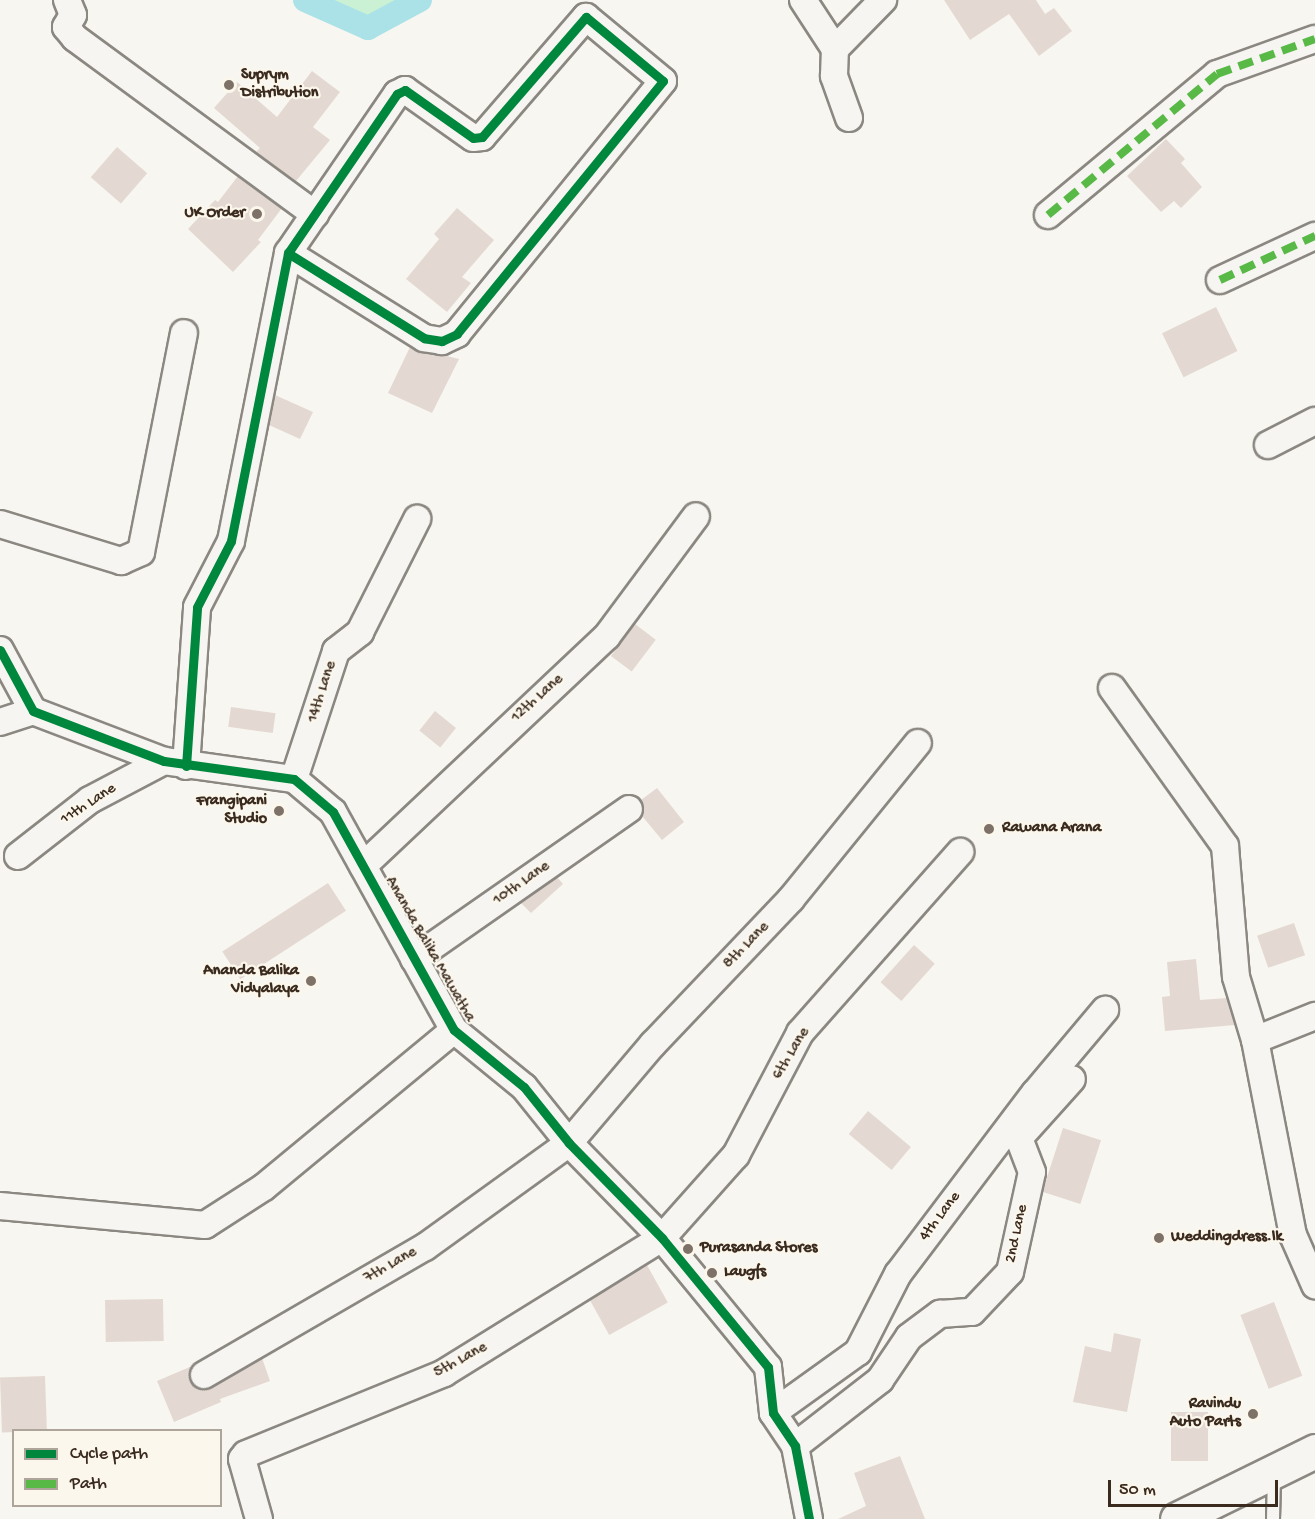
<!DOCTYPE html>
<html>
<head>
<meta charset="utf-8">
<style>
	body { margin:0 }
	#map { position:relative; width:1315px; height:1519px; overflow:hidden; background:#f8f6f0; font-family:"Gochi Hand",sans-serif }
	div>[style] { position:absolute }
	[style*='--x'] { left:calc(var(--x)*1px); top:calc(var(--y)*1px); width:calc(var(--w)*1px); rotate:calc(var(--a)*1deg) }
	.green>* { inset:0; background:#caf1d3 }
	.canal>* { height:24px; margin:-12px; padding:0 12px; transform-origin:12px; border-radius:12px; background:#aae2e8 }
	.building>* { inset:0; background:#e4d8d2; transform-origin:0 0 }
	.roads { filter:drop-shadow(2px 0 #8b8781) drop-shadow(-2px 0 #8b8781) drop-shadow(0 2px #8b8781) drop-shadow(0 -2px #8b8781) }
	.lane>* { height:12px; margin:-6px; padding:0 6px; transform-origin:6px; border-radius:6px; background:#f6f5f1 }
	.street>* { height:26px; margin:-13px; padding:0 13px; transform-origin:13px; border-radius:13px; background:#f6f5f1 }
	.primary>* { height:33px; margin:-16.5px; padding:0 16.5px; transform-origin:16.5px; border-radius:16.5px; background:#f6f5f1 }
	.quiet>* { height:8px; margin-top:-4px; transform-origin:0; background:repeating-linear-gradient(90deg,#58b947 0 15px,transparent 0 23px) }
	.cycleway>* { height:9px; margin:-4.5px; padding:0 4.5px; transform-origin:4.5px; border-radius:4.5px; background:#00873e }
	.dots>* { width:16px; height:16px; translate:-50% -50%; box-sizing:border-box; border:3px solid #fbf7ec; border-radius:50% }
	span { translate:-50% -50%; white-space:nowrap; text-align:center; line-height:1.15; -webkit-text-stroke:4.5px #fbf7ec; paint-order:stroke }
	.poi-label { font-size:16px; color:#3b2a1e; font-weight:700 }
	.left { translate:0 -50%; text-align:left }
	.right { translate:-100% -50%; text-align:right }
	.street-label { font-size:16px; color:#3b2a1e }
	.legend { position:absolute; left:12px; top:1429px; width:210px; height:78px; box-sizing:border-box; background:#fbf7ec; border:2px solid #aea59a; margin:0; padding:8px 10px; list-style:none; font-size:18px; color:#3b2a1e }
	.legend li { display:flex; align-items:center; gap:12px; height:30px }
	.legend b { width:30px; border:2px solid #aea59a }
	.scale { position:absolute; left:1108px; top:1480px; width:170px; height:27px; box-sizing:border-box; border:3px solid #3b2a1e; border-top:0; padding-left:8px; font-size:18px; line-height:21px; white-space:nowrap; color:#3b2a1e; -webkit-text-stroke:4px #fbf7ec; paint-order:stroke }
</style>
</head>
<body>
<div id="map">
	<div class="green">
		<div style="clip-path:polygon(305px 0,420px 0,368px 28px)"></div>
	</div>
	<div class="canal">
		<div style="--x:305;--y:0;--w:69;--a:24"></div>
		<div style="--x:368;--y:28;--w:59;--a:-28.3"></div>
	</div>
	<div class="building">
		<div style="clip-path:polygon(944px 0,1036px 0,1045px 14px,1054px 8px,1072px 31px,1039px 56px,1009px 14px,970px 40px)"></div>
		<div style="clip-path:polygon(312px 71px,340px 92px,313px 127px,330px 140px,296px 181px,256px 152px,260px 148px,214px 108px,237px 82px,277px 117px)"></div>
		<div style="clip-path:polygon(1166px 139px,1185px 159px,1181px 163px,1202px 187px,1181px 208px,1174px 201px,1161px 212px,1127px 176px)"></div>
		<div style="left:117px;top:147px;width:40px;height:40px;rotate:41deg"></div>
		<div style="clip-path:polygon(238px 176px,282px 208px,258px 240px,261px 242px,233px 272px,188px 229px,215px 200px,218px 202px)"></div>
		<div style="clip-path:polygon(457px 208px,494px 240px,462px 277px,471px 283px,447px 312px,406px 279px,439px 239px,434px 234px)"></div>
		<div style="left:1216px;top:307px;width:49px;height:60px;rotate:64deg"></div>
		<div style="clip-path:polygon(410px 347px,459px 359px,432px 413px,388px 393px)"></div>
		<div style="clip-path:polygon(275px 395px,313px 412px,300px 439px,269px 425px)"></div>
		<div style="left:635px;top:624px;width:26px;height:40px;rotate:37deg"></div>
		<div style="left:231px;top:707px;width:45px;height:20px;rotate:8deg"></div>
		<div style="left:435px;top:711px;width:27px;height:25px;rotate:39deg"></div>
		<div style="clip-path:polygon(657px 788px,684px 822px,662px 840px,642px 816px,641px 800px)"></div>
		<div style="clip-path:polygon(557px 877px,563px 884px,531px 913px,521px 903px)"></div>
		<div style="left:328px;top:883px;width:33px;height:126px;rotate:57deg"></div>
		<div style="left:1294px;top:923px;width:34px;height:39px;rotate:71deg"></div>
		<div style="left:914px;top:945px;width:28px;height:50px;rotate:42deg"></div>
		<div style="clip-path:polygon(1196px 959px,1200px 1000px,1227px 998px,1235px 1025px,1165px 1031px,1162px 997px,1170px 996px,1167px 962px)"></div>
		<div style="left:868px;top:1111px;width:56px;height:30px;rotate:40deg"></div>
		<div style="left:1063px;top:1128px;width:40px;height:67px;rotate:18deg"></div>
		<div style="left:647px;top:1265px;width:43px;height:67px;rotate:61deg"></div>
		<div style="left:163px;top:1299px;width:42px;height:58px;rotate:89deg"></div>
		<div style="left:1274px;top:1302px;width:79px;height:36px;rotate:69deg"></div>
		<div style="clip-path:polygon(1114px 1333px,1141px 1339px,1127px 1412px,1073px 1402px,1085px 1346px,1111px 1352px)"></div>
		<div style="clip-path:polygon(262px 1358px,270px 1381px,220px 1399px,221px 1402px,174px 1422px,157px 1381px,192px 1366px,191px 1382px,205px 1390px)"></div>
		<div style="left:45px;top:1376px;width:55px;height:45px;rotate:88deg"></div>
		<div style="left:1171px;top:1412px;width:37px;height:49px"></div>
		<div style="clip-path:polygon(900px 1456px,925px 1519px,838px 1519px,866px 1506px,854px 1473px)"></div>
	</div>
	<div class="roads">
		<div class="lane">
			<div style="--x:1273;--y:1519;--w:44;--a:-88.7"></div>
		</div>
		<div class="street">
			<div style="--x:67;--y:0;--w:16;--a:68"></div>
			<div style="--x:73;--y:15;--w:14;--a:120"></div>
			<div style="--x:66;--y:27;--w:14;--a:51"></div>
			<div style="--x:75;--y:38;--w:298;--a:36.3"></div>
			<div style="--x:803;--y:0;--w:59;--a:56.9"></div>
			<div style="--x:849;--y:118;--w:45;--a:-109.7"></div>
			<div style="--x:834;--y:76;--w:27;--a:-88"></div>
			<div style="--x:835;--y:49;--w:69;--a:-45.6"></div>
			<div style="--x:1048;--y:215;--w:220;--a:-39.8"></div>
			<div style="--x:1217;--y:74;--w:104;--a:-19.7"></div>
			<div style="--x:1220;--y:280;--w:105;--a:-24.9"></div>
			<div style="--x:1268;--y:445;--w:53;--a:-27.1"></div>
			<div style="--x:0;--y:524;--w:127;--a:17"></div>
			<div style="--x:121;--y:561;--w:22;--a:-24"></div>
			<div style="--x:141;--y:552;--w:223;--a:-78.9"></div>
			<div style="--x:0;--y:650;--w:69;--a:61.6"></div>
			<div style="--x:33;--y:711;--w:140;--a:20.9"></div>
			<div style="--x:164;--y:761;--w:131;--a:7.9"></div>
			<div style="--x:294;--y:779;--w:51;--a:40.2"></div>
			<div style="--x:333;--y:812;--w:249;--a:61"></div>
			<div style="--x:454;--y:1030;--w:90;--a:39.2"></div>
			<div style="--x:524;--y:1087;--w:72;--a:51.2"></div>
			<div style="--x:569;--y:1143;--w:133;--a:45.6"></div>
			<div style="--x:662;--y:1238;--w:167;--a:50.6"></div>
			<div style="--x:768;--y:1367;--w:46;--a:83.8"></div>
			<div style="--x:773;--y:1413;--w:40;--a:56"></div>
			<div style="--x:795;--y:1446;--w:74;--a:79.1"></div>
			<div style="--x:1112;--y:688;--w:194;--a:54.4"></div>
			<div style="--x:1225;--y:846;--w:131;--a:85.2"></div>
			<div style="--x:1236;--y:977;--w:66;--a:73.2"></div>
			<div style="--x:1255;--y:1040;--w:199;--a:79"></div>
			<div style="--x:1293;--y:1235;--w:55;--a:66.3"></div>
			<div style="--x:0;--y:722;--w:35;--a:-18"></div>
			<div style="--x:186;--y:766;--w:159;--a:-86"></div>
			<div style="--x:197;--y:607;--w:74;--a:-62.7"></div>
			<div style="--x:231;--y:541;--w:294;--a:-78.8"></div>
			<div style="--x:288;--y:253;--w:193;--a:-55.6"></div>
			<div style="--x:397;--y:94;--w:9;--a:-27"></div>
			<div style="--x:405;--y:90;--w:83;--a:35.2"></div>
			<div style="--x:473;--y:138;--w:9;--a:-6"></div>
			<div style="--x:482;--y:137;--w:159;--a:-49.1"></div>
			<div style="--x:586;--y:17;--w:100;--a:39.7"></div>
			<div style="--x:663;--y:81;--w:326;--a:129.2"></div>
			<div style="--x:457;--y:334;--w:17;--a:155"></div>
			<div style="--x:442;--y:341;--w:18;--a:-171"></div>
			<div style="--x:424;--y:338;--w:160;--a:-148"></div>
			<div style="--x:294;--y:779;--w:135;--a:-71.8"></div>
			<div style="--x:336;--y:651;--w:31;--a:-38"></div>
			<div style="--x:360;--y:632;--w:127;--a:-63.2"></div>
			<div style="--x:18;--y:856;--w:91;--a:-37.9"></div>
			<div style="--x:90;--y:800;--w:84;--a:-27.8"></div>
			<div style="--x:363;--y:866;--w:335;--a:-43.3"></div>
			<div style="--x:607;--y:636;--w:149;--a:-53.4"></div>
			<div style="--x:414;--y:959;--w:262;--a:-34.9"></div>
			<div style="--x:1255;--y:1040;--w:65;--a:-21.8"></div>
			<div style="--x:0;--y:1206;--w:206;--a:5.3"></div>
			<div style="--x:205;--y:1225;--w:70;--a:-32.8"></div>
			<div style="--x:264;--y:1187;--w:246;--a:-39.6"></div>
			<div style="--x:204;--y:1375;--w:255;--a:-30.1"></div>
			<div style="--x:425;--y:1247;--w:178;--a:-35.8"></div>
			<div style="--x:569;--y:1143;--w:130;--a:-49.7"></div>
			<div style="--x:653;--y:1044;--w:200;--a:-46.4"></div>
			<div style="--x:791;--y:899;--w:201;--a:-50.9"></div>
			<div style="--x:773;--y:1413;--w:105;--a:-35.7"></div>
			<div style="--x:858;--y:1352;--w:88;--a:-62.9"></div>
			<div style="--x:898;--y:1274;--w:227;--a:-52.9"></div>
			<div style="--x:1035;--y:1093;--w:109;--a:-49.9"></div>
			<div style="--x:795;--y:1446;--w:108;--a:-37.8"></div>
			<div style="--x:880;--y:1380;--w:52;--a:-56"></div>
			<div style="--x:909;--y:1337;--w:39;--a:-37"></div>
			<div style="--x:940;--y:1314;--w:32;--a:-4"></div>
			<div style="--x:972;--y:1312;--w:55;--a:-46.5"></div>
			<div style="--x:1010;--y:1272;--w:102;--a:-77.6"></div>
			<div style="--x:1032;--y:1172;--w:36;--a:-111"></div>
			<div style="--x:1019;--y:1138;--w:79;--a:-48.1"></div>
			<div style="--x:259;--y:1519;--w:62;--a:-105.8"></div>
			<div style="--x:242;--y:1459;--w:6;--a:-51"></div>
			<div style="--x:246;--y:1454;--w:214;--a:-22.2"></div>
			<div style="--x:444;--y:1373;--w:256;--a:-31.8"></div>
			<div style="--x:662;--y:1238;--w:111;--a:-48.3"></div>
			<div style="--x:736;--y:1155;--w:138;--a:-62.3"></div>
			<div style="--x:800;--y:1033;--w:242;--a:-48.5"></div>
		</div>
		<div class="primary">
			<div style="--x:1177;--y:1519;--w:154;--a:-26.2"></div>
		</div>
	</div>
	<div class="quiet">
		<div style="--x:1048;--y:215;--w:220;--a:-39.8"></div>
		<div style="--x:1217;--y:74;--w:104;--a:-19.7"></div>
		<div style="--x:1220;--y:280;--w:105;--a:-24.9"></div>
	</div>
	<div class="cycleway">
		<div style="--x:0;--y:650;--w:69;--a:61.6"></div>
		<div style="--x:33;--y:711;--w:140;--a:20.9"></div>
		<div style="--x:164;--y:761;--w:131;--a:7.9"></div>
		<div style="--x:294;--y:779;--w:51;--a:40.2"></div>
		<div style="--x:333;--y:812;--w:249;--a:61"></div>
		<div style="--x:454;--y:1030;--w:90;--a:39.2"></div>
		<div style="--x:524;--y:1087;--w:72;--a:51.2"></div>
		<div style="--x:569;--y:1143;--w:133;--a:45.6"></div>
		<div style="--x:662;--y:1238;--w:167;--a:50.6"></div>
		<div style="--x:768;--y:1367;--w:46;--a:83.8"></div>
		<div style="--x:773;--y:1413;--w:40;--a:56"></div>
		<div style="--x:795;--y:1446;--w:74;--a:79.1"></div>
		<div style="--x:186;--y:766;--w:159;--a:-86"></div>
		<div style="--x:197;--y:607;--w:74;--a:-62.7"></div>
		<div style="--x:231;--y:541;--w:294;--a:-78.8"></div>
		<div style="--x:288;--y:253;--w:193;--a:-55.6"></div>
		<div style="--x:397;--y:94;--w:9;--a:-27"></div>
		<div style="--x:405;--y:90;--w:83;--a:35.2"></div>
		<div style="--x:473;--y:138;--w:9;--a:-6"></div>
		<div style="--x:482;--y:137;--w:159;--a:-49.1"></div>
		<div style="--x:586;--y:17;--w:100;--a:39.7"></div>
		<div style="--x:663;--y:81;--w:326;--a:129.2"></div>
		<div style="--x:457;--y:334;--w:17;--a:155"></div>
		<div style="--x:442;--y:341;--w:18;--a:-171"></div>
		<div style="--x:424;--y:338;--w:160;--a:-148"></div>
	</div>
	<div class="dots">
		<div style="left:229px;top:85px;background:#7d7168"></div>
		<div style="left:257px;top:214px;background:#7d7168"></div>
		<div style="left:279px;top:811px;background:#7d7168"></div>
		<div style="left:989px;top:829px;background:#7d7168"></div>
		<div style="left:311px;top:981px;background:#7d7168"></div>
		<div style="left:1159px;top:1238px;background:#7d7168"></div>
		<div style="left:688px;top:1249px;background:#7d7168"></div>
		<div style="left:712px;top:1273px;background:#7d7168"></div>
		<div style="left:1253px;top:1414px;background:#7d7168"></div>
	</div>
	<div class="poi-label">
		<span class="left" style="left:241px;top:85px">Suprym<br>Distribution</span>
		<span class="right" style="left:245px;top:214px">UK Order</span>
		<span class="right" style="left:267px;top:811px">Frangipani<br>Studio</span>
		<span class="left" style="left:1002px;top:829px">Rawana Arana</span>
		<span class="right" style="left:299px;top:981px">Ananda Balika<br>Vidyalaya</span>
		<span class="left" style="left:1171px;top:1238px">Weddingdress.lk</span>
		<span class="left" style="left:700px;top:1249px">Purasanda Stores</span>
		<span class="left" style="left:724px;top:1273px">Laugfs</span>
		<span class="right" style="left:1241px;top:1414px">Ravindu<br>Auto Parts</span>
	</div>
	<div class="street-label">
		<span style="left:323px;top:692px;rotate:-72deg">14th Lane</span>
		<span style="left:538px;top:699px;rotate:-42deg">12th Lane</span>
		<span style="left:89px;top:805px;rotate:-33deg">11th Lane</span>
		<span style="left:522px;top:884px;rotate:-35deg">10th Lane</span>
		<span style="left:747px;top:946px;rotate:-46deg">8th Lane</span>
		<span style="left:429px;top:950px;rotate:60deg">Ananda Balika Mawatha</span>
		<span style="left:792px;top:1054px;rotate:-59deg">6th Lane</span>
		<span style="left:941px;top:1217px;rotate:-53deg">4th Lane</span>
		<span style="left:1018px;top:1234px;rotate:-78deg">2nd Lane</span>
		<span style="left:391px;top:1266px;rotate:-30deg">7th Lane</span>
		<span style="left:461px;top:1361px;rotate:-29deg">5th Lane</span>
	</div>
	<ul class="legend">
	<li><b style="height:8px;background:#00873e"></b>Cycle path</li>
	<li><b style="height:8px;background:#58b947"></b>Path</li>
	</ul>
	<div class="scale">50 m</div>
</div>
</body>
</html>
